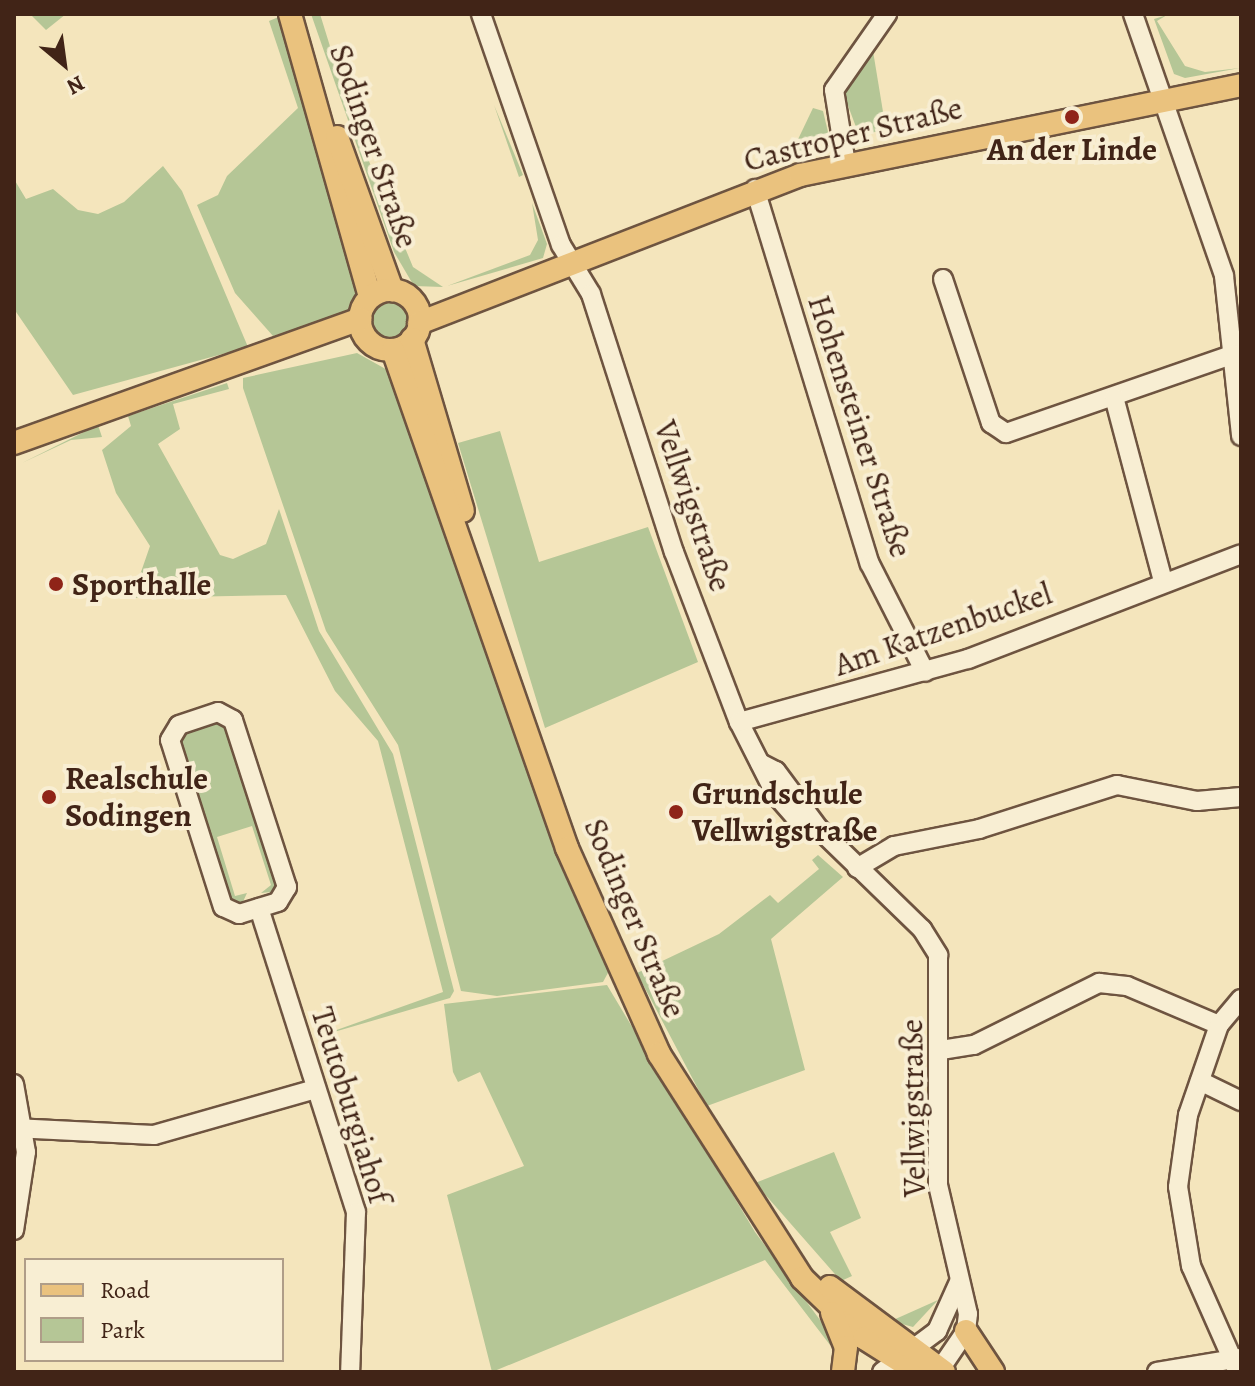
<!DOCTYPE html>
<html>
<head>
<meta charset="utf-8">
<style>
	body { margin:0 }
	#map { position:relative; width:1255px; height:1386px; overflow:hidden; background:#f4e5bc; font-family:Alegreya,serif }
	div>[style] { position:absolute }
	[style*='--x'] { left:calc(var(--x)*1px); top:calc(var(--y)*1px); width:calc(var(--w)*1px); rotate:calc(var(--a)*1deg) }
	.green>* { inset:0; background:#b5c696 }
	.round { border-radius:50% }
	.roads { filter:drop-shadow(2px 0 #6e5440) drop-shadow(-2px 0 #6e5440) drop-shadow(0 2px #6e5440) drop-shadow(0 -2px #6e5440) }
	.minor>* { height:18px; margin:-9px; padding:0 9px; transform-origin:9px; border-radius:9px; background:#f8eed3 }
	.major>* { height:22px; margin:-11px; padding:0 11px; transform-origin:11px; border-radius:11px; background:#eac27e }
	.major>.ring { margin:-11px; padding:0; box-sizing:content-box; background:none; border:22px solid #eac27e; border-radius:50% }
	.dots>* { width:22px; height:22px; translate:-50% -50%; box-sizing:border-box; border:4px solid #f8eed3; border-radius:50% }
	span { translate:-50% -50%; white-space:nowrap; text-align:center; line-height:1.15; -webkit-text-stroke:8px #f8eed3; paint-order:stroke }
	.street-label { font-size:32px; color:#412417 }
	.poi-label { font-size:32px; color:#412417; font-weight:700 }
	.left { translate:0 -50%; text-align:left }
	.frame { position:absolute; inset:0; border:16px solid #412417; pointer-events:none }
	.legend { position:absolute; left:24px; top:1258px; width:260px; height:104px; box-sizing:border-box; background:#f8eed3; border:2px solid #af9d88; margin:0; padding:10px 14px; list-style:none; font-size:24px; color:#412417 }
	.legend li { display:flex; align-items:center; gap:16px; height:40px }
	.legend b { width:40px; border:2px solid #af9d88 }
	.north { position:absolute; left:24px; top:24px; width:80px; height:80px; -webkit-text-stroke:6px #f8eed3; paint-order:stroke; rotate:151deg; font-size:22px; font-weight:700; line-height:32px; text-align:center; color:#412417 }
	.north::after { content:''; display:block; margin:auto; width:28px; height:36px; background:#412417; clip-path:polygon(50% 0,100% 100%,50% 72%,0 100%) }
</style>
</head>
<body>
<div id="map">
	<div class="green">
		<div style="clip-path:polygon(30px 14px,66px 14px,46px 30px)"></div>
		<div style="clip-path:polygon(311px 14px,320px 14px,356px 130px,413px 267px,443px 287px,414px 286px,394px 252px)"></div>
		<div style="clip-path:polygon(1167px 15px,1157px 21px,1185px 66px,1205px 72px,1240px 68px,1185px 78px,1174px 74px,1154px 19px)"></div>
		<div style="clip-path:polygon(281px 16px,358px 292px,346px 314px,273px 336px,235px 293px,197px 205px,218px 195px,227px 176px,298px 108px,269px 21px)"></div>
		<div style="clip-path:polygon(873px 51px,886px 130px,859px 135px,844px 95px)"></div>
		<div style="clip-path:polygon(494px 105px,523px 175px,519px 177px)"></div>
		<div style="clip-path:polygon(813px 108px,823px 111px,829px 136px,815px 149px,791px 154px)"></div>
		<div style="clip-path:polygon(163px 166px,182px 191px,248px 347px,73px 395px,14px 309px,14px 179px,26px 199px,53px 189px,78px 210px,98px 214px,124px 202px)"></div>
		<div style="clip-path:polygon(532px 203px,547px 244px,543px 258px,447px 286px,530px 255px,538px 240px)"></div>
		<div class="round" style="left:371px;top:301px;width:38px;height:38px"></div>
		<div style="clip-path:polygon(357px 353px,391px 372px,560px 854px,609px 971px,603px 982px,497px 996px,461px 991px,398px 745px,326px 631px,243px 388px,243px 378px)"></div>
		<div style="clip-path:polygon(227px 383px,229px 389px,173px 404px,180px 429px,158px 444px,220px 555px,233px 559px,266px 544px,279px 509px,319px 631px,393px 754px,454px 991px,450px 998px,317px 1037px,443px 992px,378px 741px,335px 691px,286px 595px,132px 598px,150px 546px,116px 493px,102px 450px,131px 426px,128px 416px)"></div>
		<div style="clip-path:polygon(98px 425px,102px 437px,71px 440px,22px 463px)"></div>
		<div style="clip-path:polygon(500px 431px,539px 562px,648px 527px,698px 662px,545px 728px,458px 443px)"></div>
		<div style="clip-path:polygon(216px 719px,227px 721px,281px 891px,261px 893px,271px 885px,252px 826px,217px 837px,235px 896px,247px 893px,241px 906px,226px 900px,177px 747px,180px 733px)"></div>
		<div style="clip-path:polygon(818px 855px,843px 877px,771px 939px,805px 1070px,707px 1106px,637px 973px,719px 934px,770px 895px,778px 903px,819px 869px,812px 860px)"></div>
		<div style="clip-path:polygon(607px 985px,755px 1232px,837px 1343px,830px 1345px,765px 1260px,492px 1372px,447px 1195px,524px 1166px,480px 1072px,458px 1082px,453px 1072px,444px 1004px)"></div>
		<div style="clip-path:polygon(834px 1152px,861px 1218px,830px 1232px,852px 1276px,841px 1281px,755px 1183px)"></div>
		<div style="clip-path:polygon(938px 1300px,913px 1327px,891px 1321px)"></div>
	</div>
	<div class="roads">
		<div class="minor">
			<div style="--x:481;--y:14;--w:244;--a:70.9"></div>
			<div style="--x:561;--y:245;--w:57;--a:58.5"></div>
			<div style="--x:591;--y:294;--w:271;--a:72.2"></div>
			<div style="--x:674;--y:552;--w:182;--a:69.1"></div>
			<div style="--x:739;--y:722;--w:82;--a:63.1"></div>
			<div style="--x:776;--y:795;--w:38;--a:49"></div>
			<div style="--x:801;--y:824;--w:19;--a:16"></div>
			<div style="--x:1133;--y:14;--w:277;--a:70.8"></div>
			<div style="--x:1224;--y:276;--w:161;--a:83.9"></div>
			<div style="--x:846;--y:164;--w:75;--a:-99.2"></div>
			<div style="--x:834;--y:90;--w:93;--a:-55.1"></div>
			<div style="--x:755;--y:189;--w:392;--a:73"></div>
			<div style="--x:870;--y:564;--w:121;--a:63"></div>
			<div style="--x:943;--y:279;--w:152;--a:71.6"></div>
			<div style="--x:991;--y:423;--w:18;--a:34"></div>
			<div style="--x:1006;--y:433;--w:241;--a:-19.1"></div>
			<div style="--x:1114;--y:397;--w:190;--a:75.1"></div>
			<div style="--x:218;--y:712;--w:17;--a:28"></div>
			<div style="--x:233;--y:720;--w:176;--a:72.1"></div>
			<div style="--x:287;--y:887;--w:17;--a:121"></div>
			<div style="--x:278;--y:902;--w:41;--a:162.9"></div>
			<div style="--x:239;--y:914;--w:17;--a:-156"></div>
			<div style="--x:223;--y:907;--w:175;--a:-107.6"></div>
			<div style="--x:170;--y:740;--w:17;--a:-59"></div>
			<div style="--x:179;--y:725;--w:41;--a:-18.4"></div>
			<div style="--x:739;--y:722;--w:238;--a:-15.4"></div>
			<div style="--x:968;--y:659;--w:292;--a:-21"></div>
			<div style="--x:760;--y:763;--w:18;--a:27"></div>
			<div style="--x:776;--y:771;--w:72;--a:53.4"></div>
			<div style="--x:819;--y:829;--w:144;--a:44.2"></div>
			<div style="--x:922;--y:929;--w:31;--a:58"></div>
			<div style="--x:938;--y:955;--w:230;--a:90"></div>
			<div style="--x:938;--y:1185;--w:132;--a:76.9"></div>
			<div style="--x:968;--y:1314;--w:17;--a:97"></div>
			<div style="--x:966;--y:1331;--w:50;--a:124.3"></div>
			<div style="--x:857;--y:868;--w:43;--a:-30.7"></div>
			<div style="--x:894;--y:846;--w:87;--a:-11.3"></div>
			<div style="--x:979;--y:829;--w:145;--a:-17.7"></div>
			<div style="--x:1117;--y:785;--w:82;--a:11.3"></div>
			<div style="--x:1197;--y:801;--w:44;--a:-5.2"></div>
			<div style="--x:259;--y:908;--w:319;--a:72.3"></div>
			<div style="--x:356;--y:1212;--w:160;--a:92.1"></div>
			<div style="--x:941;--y:1050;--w:33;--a:-9"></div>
			<div style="--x:974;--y:1045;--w:140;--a:-26.4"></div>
			<div style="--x:1099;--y:983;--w:28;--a:6"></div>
			<div style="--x:1127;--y:986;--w:100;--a:23"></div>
			<div style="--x:1200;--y:1081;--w:46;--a:26"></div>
			<div style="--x:14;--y:1084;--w:69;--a:80"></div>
			<div style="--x:26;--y:1152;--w:79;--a:98.7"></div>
			<div style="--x:14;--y:1128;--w:140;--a:2.9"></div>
			<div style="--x:154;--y:1135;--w:167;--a:-15.9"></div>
			<div style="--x:882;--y:1372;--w:69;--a:-36.7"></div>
			<div style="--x:937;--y:1331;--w:54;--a:-65.8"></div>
			<div style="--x:1157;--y:1372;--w:85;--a:-9.5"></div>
			<div style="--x:1238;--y:1372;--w:116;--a:-113.9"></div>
			<div style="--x:1191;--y:1266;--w:80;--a:-99.3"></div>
			<div style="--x:1178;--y:1187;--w:73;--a:-82.1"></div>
			<div style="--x:1188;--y:1115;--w:95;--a:-71"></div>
			<div style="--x:1219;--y:1025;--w:34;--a:-50"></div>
		</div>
		<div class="major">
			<div style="--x:290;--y:14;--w:294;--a:74.2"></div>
			<div style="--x:337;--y:137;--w:163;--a:70.2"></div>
			<div class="ring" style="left:360px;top:290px;width:38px;height:38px"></div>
			<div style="--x:419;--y:323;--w:409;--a:-21.2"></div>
			<div style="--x:800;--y:175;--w:450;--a:-11.5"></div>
			<div style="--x:412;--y:339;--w:179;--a:73.5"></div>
			<div style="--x:393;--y:350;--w:528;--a:70.74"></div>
			<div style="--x:567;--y:848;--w:226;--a:65.9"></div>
			<div style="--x:659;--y:1054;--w:266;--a:57.4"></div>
			<div style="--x:802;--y:1278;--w:86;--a:44.1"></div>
			<div style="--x:864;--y:1338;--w:64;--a:32.2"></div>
			<div style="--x:14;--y:443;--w:368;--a:-19.7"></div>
			<div style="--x:830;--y:1287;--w:142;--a:36.7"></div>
			<div style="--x:832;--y:1313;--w:37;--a:68"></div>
			<div style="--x:846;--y:1347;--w:25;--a:97"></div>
			<div style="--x:966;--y:1331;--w:49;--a:56.6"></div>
		</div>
	</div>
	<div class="dots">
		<div style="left:1072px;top:117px;background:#8f2418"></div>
		<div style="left:56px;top:584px;background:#8f2418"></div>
		<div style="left:49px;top:797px;background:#8f2418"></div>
		<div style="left:676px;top:812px;background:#8f2418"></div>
	</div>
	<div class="street-label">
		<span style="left:853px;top:134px;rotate:-14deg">Castroper Straße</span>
		<span style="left:374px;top:146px;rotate:71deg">Sodinger Straße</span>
		<span style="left:860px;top:426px;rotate:72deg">Hohensteiner Straße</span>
		<span style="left:693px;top:506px;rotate:71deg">Vellwigstraße</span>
		<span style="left:943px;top:629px;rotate:-19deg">Am Katzenbuckel</span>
		<span style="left:635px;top:918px;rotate:67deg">Sodinger Straße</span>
		<span style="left:351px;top:1105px;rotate:73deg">Teutoburgiahof</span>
		<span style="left:913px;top:1108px;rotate:-91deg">Vellwigstraße</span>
	</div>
	<div class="poi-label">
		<span style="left:1072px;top:149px">An der Linde</span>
		<span class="left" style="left:72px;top:584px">Sporthalle</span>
		<span class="left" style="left:65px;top:797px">Realschule<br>Sodingen</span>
		<span class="left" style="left:692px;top:812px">Grundschule<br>Vellwigstraße</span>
	</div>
	<div class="frame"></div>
	<ul class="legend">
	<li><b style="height:10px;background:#eac27e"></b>Road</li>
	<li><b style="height:22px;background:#b5c696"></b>Park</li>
	</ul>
	<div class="north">N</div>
</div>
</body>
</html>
